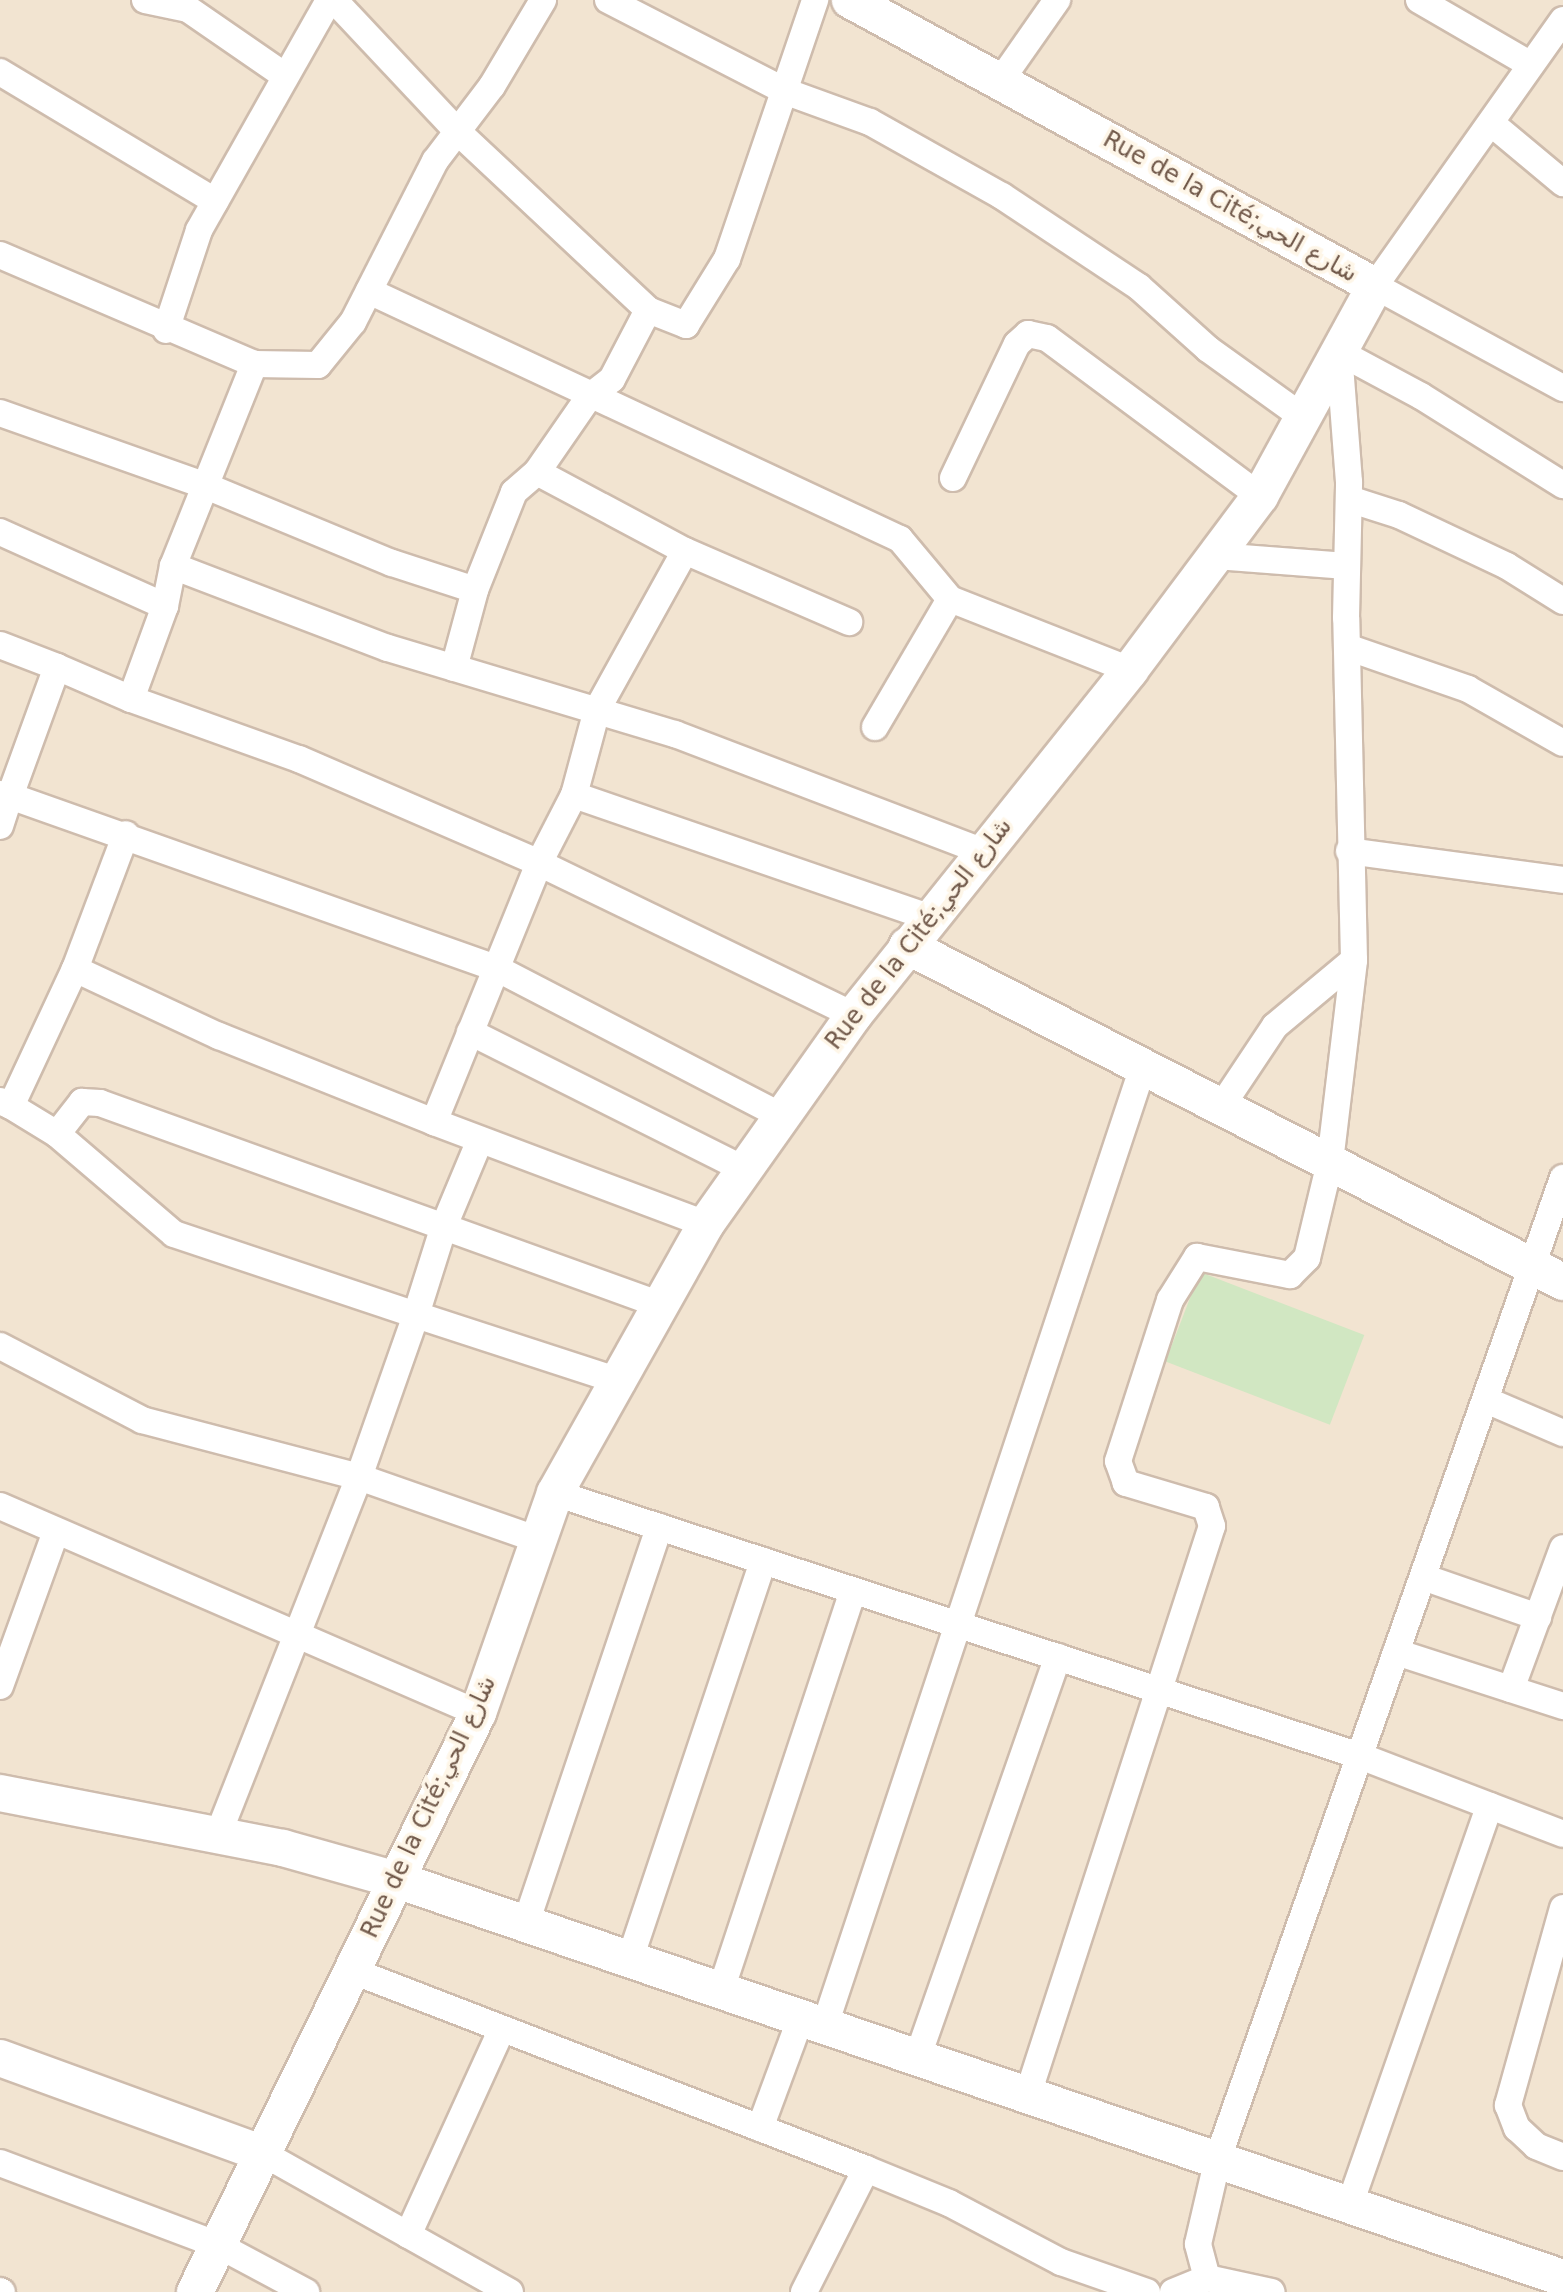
<!DOCTYPE html>
<html>
<head>
<meta charset="utf-8">
<style>
	body { margin:0 }
	#map { position:relative; width:1563px; height:2292px; overflow:hidden; background:#fbf2e3; font-family:"DejaVu Sans","Noto Naskh Arabic",sans-serif }
	div>[style] { position:absolute }
	[style*='--x'] { left:calc(var(--x)*1px); top:calc(var(--y)*1px); width:calc(var(--w)*1px); rotate:calc(var(--a)*1deg) }
	.residential>* { inset:0; background:#f2e4d1; transform-origin:0 0 }
	.green>* { inset:0; background:#d1e7c2; transform-origin:0 0 }
	.roads { filter:drop-shadow(2px 0 #cebcad) drop-shadow(-2px 0 #cebcad) drop-shadow(0 2px #cebcad) drop-shadow(0 -2px #cebcad) }
	.street>* { height:26px; margin:-13px; padding:0 13px; transform-origin:13px; border-radius:13px; background:#fff }
	.secondary>* { height:36px; margin:-18px; padding:0 18px; transform-origin:18px; border-radius:18px; background:#fff }
	span { translate:-50% -50%; white-space:nowrap; text-align:center; line-height:1.15; -webkit-text-stroke:7px #fef6e8; paint-order:stroke }
	.street-label { font-size:24px; color:#71594a }
</style>
</head>
<body>
<div id="map">
	<div class="residential">
		<div style="left:0;top:0;width:1563px;height:2292px"></div>
	</div>
	<div class="green">
		<div style="left:1200px;top:1272px;width:176px;height:96px;rotate:21deg"></div>
	</div>
	<div class="roads">
		<div class="street">
			<div style="--x:145;--y:0;--w:44;--a:11.8"></div>
			<div style="--x:188;--y:9;--w:118;--a:34.6"></div>
			<div style="--x:334;--y:0;--w:180;--a:46.8"></div>
			<div style="--x:457;--y:131;--w:262;--a:43.1"></div>
			<div style="--x:648;--y:310;--w:41;--a:21.5"></div>
			<div style="--x:686;--y:325;--w:78;--a:-58.2"></div>
			<div style="--x:727;--y:259;--w:274;--a:-71.2"></div>
			<div style="--x:608;--y:0;--w:201;--a:27.2"></div>
			<div style="--x:787;--y:92;--w:88;--a:19.9"></div>
			<div style="--x:870;--y:122;--w:151;--a:29.3"></div>
			<div style="--x:1002;--y:196;--w:164;--a:33.6"></div>
			<div style="--x:1139;--y:287;--w:93;--a:41.9"></div>
			<div style="--x:1208;--y:349;--w:118;--a:35.7"></div>
			<div style="--x:1419;--y:0;--w:129;--a:30.1"></div>
			<div style="--x:1563;--y:20;--w:326;--a:125.3"></div>
			<div style="--x:1375;--y:286;--w:214;--a:28.5"></div>
			<div style="--x:0;--y:72;--w:251;--a:31"></div>
			<div style="--x:1001;--y:80;--w:98;--a:-55"></div>
			<div style="--x:1491;--y:123;--w:94;--a:39.8"></div>
			<div style="--x:0;--y:255;--w:276;--a:23.2"></div>
			<div style="--x:254;--y:364;--w:64;--a:0.9"></div>
			<div style="--x:318;--y:365;--w:55;--a:-50.9"></div>
			<div style="--x:353;--y:322;--w:181;--a:-63"></div>
			<div style="--x:435;--y:161;--w:94;--a:-52.8"></div>
			<div style="--x:492;--y:86;--w:100;--a:-59.3"></div>
			<div style="--x:369;--y:291;--w:586;--a:25.03"></div>
			<div style="--x:900;--y:539;--w:78;--a:50.2"></div>
			<div style="--x:950;--y:599;--w:193;--a:21.5"></div>
			<div style="--x:166;--y:330;--w:105;--a:-71.7"></div>
			<div style="--x:199;--y:230;--w:264;--a:-60.5"></div>
			<div style="--x:1339;--y:352;--w:93;--a:28.2"></div>
			<div style="--x:1421;--y:396;--w:168;--a:32.1"></div>
			<div style="--x:0;--y:413;--w:219;--a:19.5"></div>
			<div style="--x:206;--y:486;--w:201;--a:22.5"></div>
			<div style="--x:392;--y:563;--w:87;--a:18"></div>
			<div style="--x:537;--y:472;--w:168;--a:28.1"></div>
			<div style="--x:685;--y:551;--w:179;--a:23.4"></div>
			<div style="--x:953;--y:478;--w:148;--a:-64.5"></div>
			<div style="--x:1017;--y:344;--w:15;--a:-42"></div>
			<div style="--x:1028;--y:334;--w:19;--a:12"></div>
			<div style="--x:1047;--y:338;--w:265;--a:36.6"></div>
			<div style="--x:1349;--y:499;--w:52;--a:17.7"></div>
			<div style="--x:1399;--y:515;--w:119;--a:25.3"></div>
			<div style="--x:1507;--y:566;--w:66;--a:32"></div>
			<div style="--x:0;--y:532;--w:181;--a:24.2"></div>
			<div style="--x:165;--y:606;--w:99;--a:110.1"></div>
			<div style="--x:131;--y:699;--w:81;--a:-156.6"></div>
			<div style="--x:57;--y:667;--w:137;--a:110"></div>
			<div style="--x:10;--y:796;--w:10;--a:-169"></div>
			<div style="--x:685;--y:551;--w:182;--a:119"></div>
			<div style="--x:597;--y:710;--w:88;--a:105.1"></div>
			<div style="--x:574;--y:795;--w:379;--a:19"></div>
			<div style="--x:1216;--y:556;--w:131;--a:4.4"></div>
			<div style="--x:173;--y:566;--w:230;--a:20.9"></div>
			<div style="--x:388;--y:648;--w:300;--a:16.7"></div>
			<div style="--x:675;--y:734;--w:328;--a:20.9"></div>
			<div style="--x:165;--y:606;--w:41;--a:-78.7"></div>
			<div style="--x:173;--y:566;--w:218;--a:-68.1"></div>
			<div style="--x:0;--y:645;--w:61;--a:21.1"></div>
			<div style="--x:1347;--y:647;--w:128;--a:19.1"></div>
			<div style="--x:1468;--y:689;--w:109;--a:29.6"></div>
			<div style="--x:454;--y:668;--w:81;--a:-74.9"></div>
			<div style="--x:475;--y:590;--w:105;--a:-68.3"></div>
			<div style="--x:514;--y:492;--w:30;--a:-41"></div>
			<div style="--x:537;--y:472;--w:91;--a:-55.3"></div>
			<div style="--x:589;--y:397;--w:29;--a:-38"></div>
			<div style="--x:612;--y:379;--w:78;--a:-62.4"></div>
			<div style="--x:131;--y:699;--w:178;--a:19.7"></div>
			<div style="--x:299;--y:759;--w:262;--a:23.4"></div>
			<div style="--x:539;--y:863;--w:350;--a:25.8"></div>
			<div style="--x:875;--y:727;--w:148;--a:-59.6"></div>
			<div style="--x:0;--y:826;--w:32;--a:-72"></div>
			<div style="--x:10;--y:796;--w:516;--a:19.49"></div>
			<div style="--x:496;--y:968;--w:321;--a:27.4"></div>
			<div style="--x:1349;--y:851;--w:216;--a:7.7"></div>
			<div style="--x:75;--y:969;--w:159;--a:25"></div>
			<div style="--x:219;--y:1036;--w:232;--a:21.8"></div>
			<div style="--x:434;--y:1122;--w:279;--a:-67.9"></div>
			<div style="--x:539;--y:863;--w:76;--a:-62.8"></div>
			<div style="--x:470;--y:1032;--w:311;--a:26.6"></div>
			<div style="--x:0;--y:1101;--w:12;--a:24"></div>
			<div style="--x:11;--y:1106;--w:151;--a:-65"></div>
			<div style="--x:75;--y:969;--w:144;--a:-69.3"></div>
			<div style="--x:11;--y:1106;--w:54;--a:31.3"></div>
			<div style="--x:57;--y:1134;--w:154;--a:40.5"></div>
			<div style="--x:174;--y:1234;--w:255;--a:18.5"></div>
			<div style="--x:416;--y:1315;--w:172;--a:109.4"></div>
			<div style="--x:359;--y:1477;--w:385;--a:111.5"></div>
			<div style="--x:1221;--y:1107;--w:97;--a:-56.3"></div>
			<div style="--x:1275;--y:1026;--w:103;--a:-39.9"></div>
			<div style="--x:434;--y:1122;--w:290;--a:20.6"></div>
			<div style="--x:57;--y:1134;--w:41;--a:-52"></div>
			<div style="--x:82;--y:1102;--w:18;--a:3"></div>
			<div style="--x:100;--y:1103;--w:599;--a:19.8"></div>
			<div style="--x:480;--y:1140;--w:93;--a:112.7"></div>
			<div style="--x:444;--y:1226;--w:93;--a:107.5"></div>
			<div style="--x:416;--y:1315;--w:217;--a:18"></div>
			<div style="--x:0;--y:1346;--w:160;--a:27.5"></div>
			<div style="--x:142;--y:1420;--w:224;--a:14.7"></div>
			<div style="--x:359;--y:1477;--w:191;--a:19.3"></div>
			<div style="--x:1486;--y:1400;--w:84;--a:23.2"></div>
			<div style="--x:555;--y:1493;--w:847;--a:18.09"></div>
			<div style="--x:1360;--y:1756;--w:217;--a:21"></div>
			<div style="--x:0;--y:1506;--w:521;--a:23.42"></div>
			<div style="--x:1423;--y:1577;--w:122;--a:19.2"></div>
			<div style="--x:1396;--y:1652;--w:176;--a:17.9"></div>
			<div style="--x:0;--y:1686;--w:165;--a:-70.1"></div>
			<div style="--x:1511;--y:1689;--w:150;--a:-69.8"></div>
			<div style="--x:1563;--y:1908;--w:205;--a:105.6"></div>
			<div style="--x:1508;--y:2105;--w:25;--a:69"></div>
			<div style="--x:1517;--y:2128;--w:26;--a:43"></div>
			<div style="--x:1536;--y:2146;--w:29;--a:22"></div>
			<div style="--x:526;--y:1923;--w:418;--a:-71.4"></div>
			<div style="--x:630;--y:1959;--w:420;--a:-71.5"></div>
			<div style="--x:353;--y:1971;--w:550;--a:21.1"></div>
			<div style="--x:866;--y:2169;--w:90;--a:22.3"></div>
			<div style="--x:949;--y:2203;--w:127;--a:27.8"></div>
			<div style="--x:1061;--y:2262;--w:91;--a:19.2"></div>
			<div style="--x:721;--y:1990;--w:420;--a:-71.7"></div>
			<div style="--x:825;--y:2025;--w:1009;--a:-71.64"></div>
			<div style="--x:918;--y:2056;--w:423;--a:-70.7"></div>
			<div style="--x:1028;--y:2094;--w:597;--a:-72.05"></div>
			<div style="--x:1212;--y:1526;--w:20;--a:-108"></div>
			<div style="--x:1206;--y:1507;--w:84;--a:-163.3"></div>
			<div style="--x:1126;--y:1483;--w:23;--a:-110"></div>
			<div style="--x:1118;--y:1461;--w:169;--a:-72.1"></div>
			<div style="--x:1170;--y:1300;--w:51;--a:-57.9"></div>
			<div style="--x:1197;--y:1257;--w:95;--a:11"></div>
			<div style="--x:1290;--y:1275;--w:24;--a:-45"></div>
			<div style="--x:1307;--y:1258;--w:99;--a:-76.5"></div>
			<div style="--x:1330;--y:1162;--w:203;--a:-83.2"></div>
			<div style="--x:1354;--y:960;--w:342;--a:-91.3"></div>
			<div style="--x:1346;--y:618;--w:136;--a:-88.7"></div>
			<div style="--x:1349;--y:482;--w:130;--a:-94.4"></div>
			<div style="--x:760;--y:2128;--w:118;--a:-69.7"></div>
			<div style="--x:264;--y:2154;--w:282;--a:29.3"></div>
			<div style="--x:0;--y:2163;--w:233;--a:20.6"></div>
			<div style="--x:218;--y:2245;--w:100;--a:28.1"></div>
			<div style="--x:1350;--y:2204;--w:422;--a:-70.7"></div>
			<div style="--x:408;--y:2235;--w:226;--a:-65.5"></div>
			<div style="--x:1207;--y:2278;--w:35;--a:-105"></div>
			<div style="--x:1198;--y:2244;--w:88;--a:-76.9"></div>
			<div style="--x:1218;--y:2158;--w:1039;--a:-70.61"></div>
			<div style="--x:0;--y:2291;--w:2;--a:27"></div>
			<div style="--x:804;--y:2292;--w:138;--a:-63.2"></div>
			<div style="--x:1173;--y:2292;--w:37;--a:-22"></div>
			<div style="--x:1207;--y:2278;--w:66;--a:12.2"></div>
		</div>
		<div class="secondary">
			<div style="--x:907;--y:946;--w:737;--a:27.12"></div>
			<div style="--x:0;--y:1793;--w:288;--a:11"></div>
			<div style="--x:283;--y:1848;--w:118;--a:15.7"></div>
			<div style="--x:397;--y:1880;--w:1232;--a:18.85"></div>
			<div style="--x:0;--y:2058;--w:281;--a:20"></div>
			<div style="--x:195;--y:2292;--w:644;--a:-63.95"></div>
			<div style="--x:478;--y:1713;--w:233;--a:-70.7"></div>
			<div style="--x:555;--y:1493;--w:308;--a:-60.7"></div>
			<div style="--x:706;--y:1224;--w:256;--a:-54.7"></div>
			<div style="--x:854;--y:1015;--w:442;--a:-51.3"></div>
			<div style="--x:1130;--y:670;--w:217;--a:-53.2"></div>
			<div style="--x:1260;--y:496;--w:239;--a:-61.3"></div>
			<div style="--x:1375;--y:286;--w:598;--a:-151.42"></div>
		</div>
	</div>
	<div class="street-label">
		<span style="left:1230px;top:207px;rotate:29deg">Rue de la Cité;شارع الحي</span>
		<span style="left:919px;top:934px;rotate:-52deg">Rue de la Cité;شارع الحي</span>
		<span style="left:429px;top:1807px;rotate:-65deg">Rue de la Cité;شارع الحي</span>
	</div>
</div>
</body>
</html>
